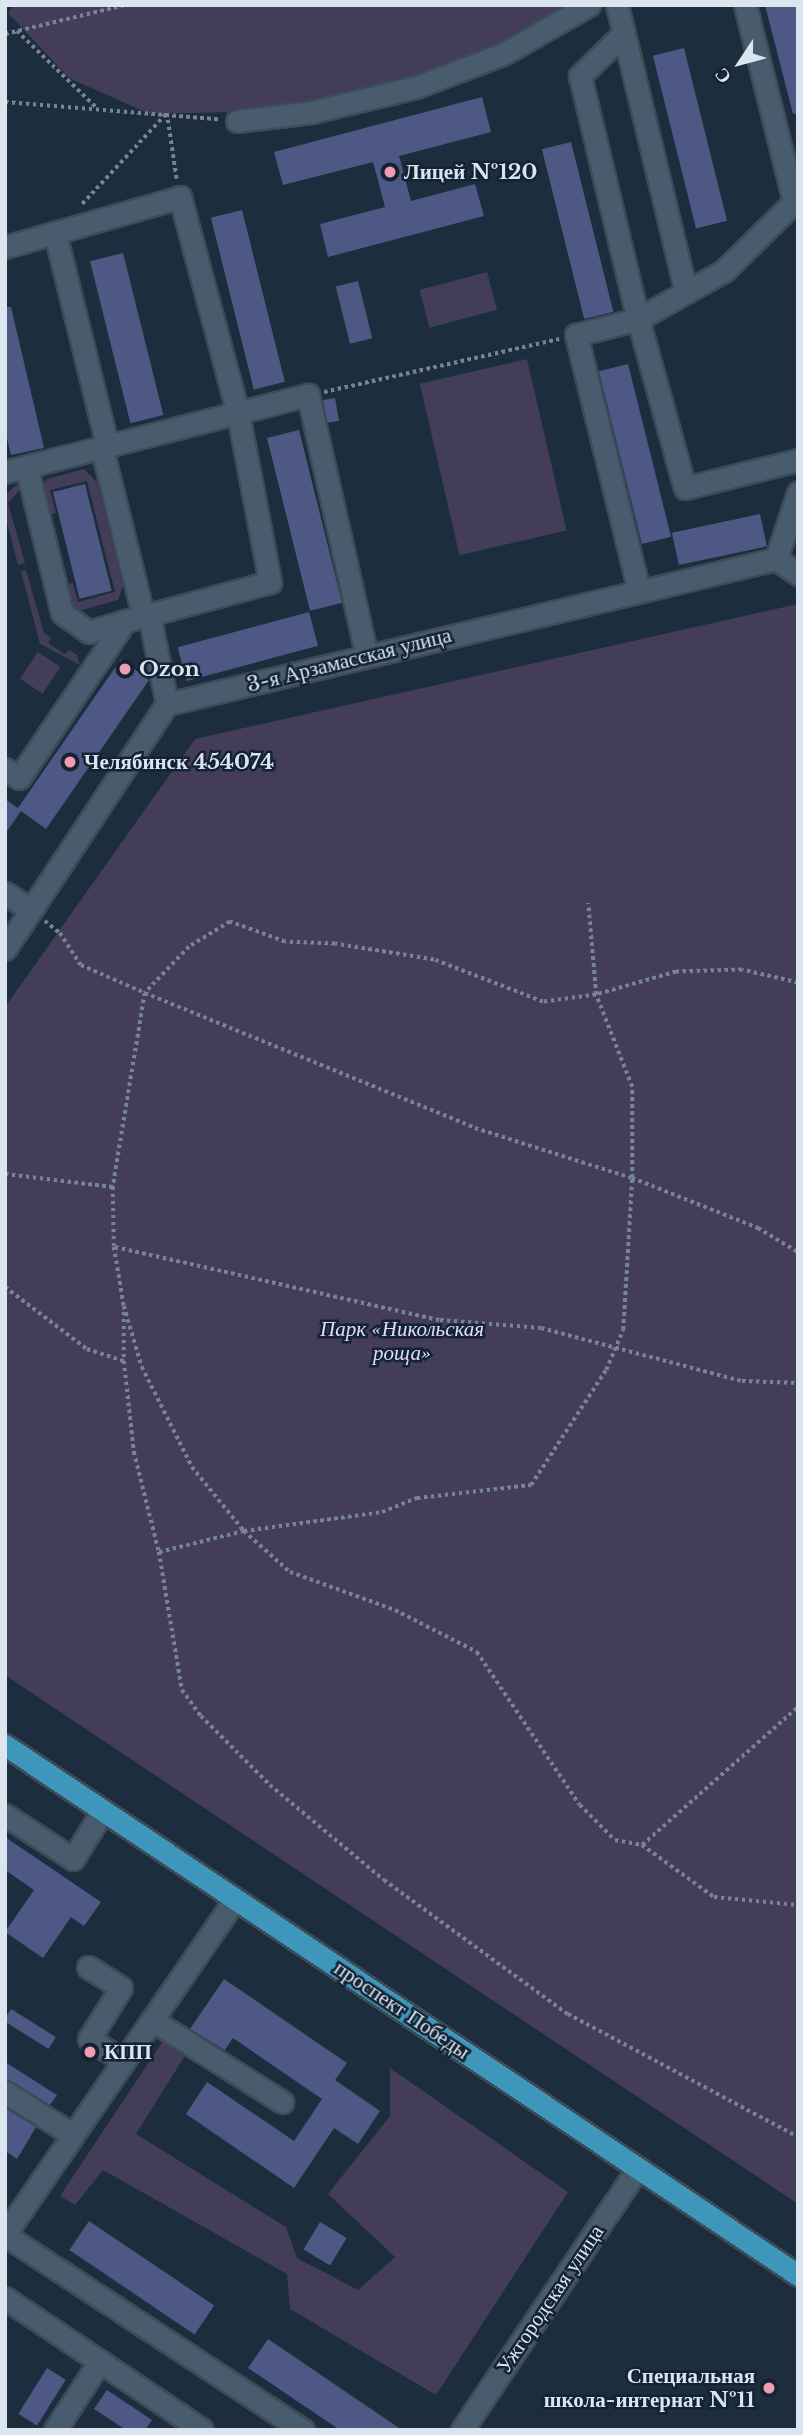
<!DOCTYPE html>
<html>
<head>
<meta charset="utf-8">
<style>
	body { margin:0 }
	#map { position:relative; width:803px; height:2435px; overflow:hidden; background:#1c2d3d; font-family:"Libre Baskerville",serif }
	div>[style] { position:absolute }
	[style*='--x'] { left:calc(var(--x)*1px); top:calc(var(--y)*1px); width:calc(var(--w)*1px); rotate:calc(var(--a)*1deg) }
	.green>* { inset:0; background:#433d59; transform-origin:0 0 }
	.building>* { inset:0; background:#4d5984; transform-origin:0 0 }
	.path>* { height:3.5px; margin-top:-1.75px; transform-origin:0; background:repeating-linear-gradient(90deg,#778592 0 3.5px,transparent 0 7px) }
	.roads { filter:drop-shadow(2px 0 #3d4b59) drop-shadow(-2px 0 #3d4b59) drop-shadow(0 2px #3d4b59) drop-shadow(0 -2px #3d4b59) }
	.minor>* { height:21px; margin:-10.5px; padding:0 10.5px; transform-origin:10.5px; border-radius:10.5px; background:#495c6e }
	.major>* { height:21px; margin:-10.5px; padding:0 10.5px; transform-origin:10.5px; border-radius:10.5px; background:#3e97bb }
	.dots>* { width:19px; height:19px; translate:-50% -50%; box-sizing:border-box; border:4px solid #132333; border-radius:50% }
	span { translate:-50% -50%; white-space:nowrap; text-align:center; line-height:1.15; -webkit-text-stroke:5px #132333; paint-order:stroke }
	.poi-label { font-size:21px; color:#dae5ef; font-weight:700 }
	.left { translate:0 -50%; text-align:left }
	.right { translate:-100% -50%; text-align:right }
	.street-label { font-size:21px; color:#dae5ef }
	.park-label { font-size:21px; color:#e1dbf9; font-style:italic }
	.frame { position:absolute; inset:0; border:7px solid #dae5ef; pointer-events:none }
	.north { position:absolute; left:705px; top:28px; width:70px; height:70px; -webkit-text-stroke:5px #132333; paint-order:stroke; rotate:234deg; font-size:19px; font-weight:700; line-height:28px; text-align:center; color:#dae5ef }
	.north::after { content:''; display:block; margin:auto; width:24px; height:32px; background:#dae5ef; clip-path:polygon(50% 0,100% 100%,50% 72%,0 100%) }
</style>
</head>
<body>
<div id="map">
	<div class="green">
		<div style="clip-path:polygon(13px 5px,593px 5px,580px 14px,385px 88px,275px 111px,150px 114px,69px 78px,8px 13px)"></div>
		<div style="left:487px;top:272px;width:39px;height:70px;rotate:75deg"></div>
		<div style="left:527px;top:359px;width:176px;height:110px;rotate:77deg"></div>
		<div style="clip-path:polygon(84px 469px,97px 482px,123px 586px,118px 600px,74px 612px,61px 585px,73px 583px,78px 602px,115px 592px,87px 481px,50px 490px,56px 513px,44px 516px,39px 493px,47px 479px)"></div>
		<div style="clip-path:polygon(17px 484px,21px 489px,8px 503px,25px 563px,18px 565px,5px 515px,5px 496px)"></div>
		<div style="clip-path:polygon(26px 570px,44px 633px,51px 638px,48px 643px,65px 654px,69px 650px,77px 655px,80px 665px,40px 644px,21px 571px)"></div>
		<div style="clip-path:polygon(798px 604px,798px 2204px,5px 1675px,5px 1007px,195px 739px)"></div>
		<div style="left:38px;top:652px;width:27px;height:32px;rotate:34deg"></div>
		<div style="clip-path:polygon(167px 2035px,186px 2054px,136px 2134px,286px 2227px,297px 2258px,358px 2290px,395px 2257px,328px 2194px,390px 2116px,390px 2068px,568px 2192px,436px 2395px,290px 2309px,287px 2274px,103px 2170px,75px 2205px,60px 2196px)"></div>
	</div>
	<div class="building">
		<div style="clip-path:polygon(765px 5px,798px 5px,798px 113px,793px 114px)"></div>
		<div style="left:684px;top:48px;width:178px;height:32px;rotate:76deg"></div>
		<div style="clip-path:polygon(482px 97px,491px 132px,399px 156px,411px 201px,475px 184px,484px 216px,328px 257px,320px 224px,385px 207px,373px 162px,283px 185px,274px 152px)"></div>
		<div style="left:571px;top:142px;width:175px;height:30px;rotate:76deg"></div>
		<div style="left:242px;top:210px;width:177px;height:32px;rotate:76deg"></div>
		<div style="left:123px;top:253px;width:167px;height:34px;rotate:76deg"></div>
		<div style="left:358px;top:281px;width:59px;height:23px;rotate:76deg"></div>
		<div style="clip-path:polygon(5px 307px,11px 307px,44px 448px,11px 455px,5px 430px)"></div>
		<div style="left:628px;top:364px;width:178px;height:30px;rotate:76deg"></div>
		<div style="left:335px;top:398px;width:23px;height:12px;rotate:80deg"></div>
		<div style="left:299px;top:430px;width:178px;height:33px;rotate:76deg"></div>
		<div style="left:85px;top:484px;width:110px;height:33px;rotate:76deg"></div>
		<div style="left:760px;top:514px;width:33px;height:90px;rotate:78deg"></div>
		<div style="left:309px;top:612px;width:35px;height:136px;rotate:75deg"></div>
		<div style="clip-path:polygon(121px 659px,149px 680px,46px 829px,21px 811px,5px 834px,5px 799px,18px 808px)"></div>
		<div style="clip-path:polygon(5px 1837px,101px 1902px,84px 1926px,71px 1917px,43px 1958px,5px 1932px,34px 1890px,5px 1870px)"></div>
		<div style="clip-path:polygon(224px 1979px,347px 2063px,335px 2080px,380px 2111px,358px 2144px,334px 2128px,294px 2188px,186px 2114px,207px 2082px,294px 2141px,322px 2099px,233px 2038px,225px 2050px,190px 2029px)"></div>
		<div style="left:11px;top:2009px;width:53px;height:14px;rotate:32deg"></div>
		<div style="clip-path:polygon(5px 2062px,57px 2095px,50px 2105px,5px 2079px)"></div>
		<div style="clip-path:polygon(5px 2108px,36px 2127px,17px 2159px,5px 2151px)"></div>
		<div style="left:89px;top:2221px;width:151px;height:35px;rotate:34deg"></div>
		<div style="left:320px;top:2222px;width:31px;height:32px;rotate:31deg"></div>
		<div style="clip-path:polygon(268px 2339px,402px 2430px,340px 2430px,248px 2368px)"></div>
		<div style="left:47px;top:2368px;width:22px;height:54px;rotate:32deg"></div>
		<div style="clip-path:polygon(107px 2390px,152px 2420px,145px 2430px,126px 2430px,94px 2409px)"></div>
	</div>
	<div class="path">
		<div style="--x:17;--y:31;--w:110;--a:43.9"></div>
		<div style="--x:5;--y:34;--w:123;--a:-13.6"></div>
		<div style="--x:5;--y:102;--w:214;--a:4.6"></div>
		<div style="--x:167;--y:113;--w:68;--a:81.5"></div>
		<div style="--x:82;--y:204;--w:125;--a:-47"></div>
		<div style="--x:324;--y:392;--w:241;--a:-12.7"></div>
		<div style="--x:45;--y:921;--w:19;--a:39"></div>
		<div style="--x:60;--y:933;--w:38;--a:57"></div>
		<div style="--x:81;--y:965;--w:70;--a:23.6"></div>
		<div style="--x:145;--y:993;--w:357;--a:22.2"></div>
		<div style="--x:475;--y:1128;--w:165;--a:17.7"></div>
		<div style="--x:632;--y:1178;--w:136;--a:21.6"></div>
		<div style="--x:758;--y:1228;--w:47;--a:31"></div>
		<div style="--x:798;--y:983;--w:57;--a:-166.9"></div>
		<div style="--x:742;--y:970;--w:66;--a:178.3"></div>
		<div style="--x:676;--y:972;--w:83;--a:164"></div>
		<div style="--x:596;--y:995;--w:53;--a:172.5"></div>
		<div style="--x:543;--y:1002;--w:117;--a:-158.9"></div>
		<div style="--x:434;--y:960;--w:100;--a:-170.8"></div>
		<div style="--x:335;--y:944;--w:50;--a:-177.7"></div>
		<div style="--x:285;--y:942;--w:59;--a:-160"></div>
		<div style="--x:230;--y:922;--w:48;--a:148.6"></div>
		<div style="--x:189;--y:947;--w:64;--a:133.7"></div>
		<div style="--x:145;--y:993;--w:197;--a:99.4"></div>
		<div style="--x:113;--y:1187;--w:60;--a:89"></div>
		<div style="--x:114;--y:1247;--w:60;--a:80.4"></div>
		<div style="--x:124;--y:1306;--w:64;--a:73.6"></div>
		<div style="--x:142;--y:1367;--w:112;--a:63.4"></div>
		<div style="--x:192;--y:1467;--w:82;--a:50.9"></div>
		<div style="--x:244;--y:1531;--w:62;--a:41.7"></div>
		<div style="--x:290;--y:1572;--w:112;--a:19.9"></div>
		<div style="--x:395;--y:1610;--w:92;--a:27.1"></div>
		<div style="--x:477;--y:1652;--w:184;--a:56.1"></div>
		<div style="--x:580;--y:1805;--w:49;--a:45"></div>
		<div style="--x:615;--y:1840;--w:27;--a:10"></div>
		<div style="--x:642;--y:1845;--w:89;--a:35.8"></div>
		<div style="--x:714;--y:1897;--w:84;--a:5.4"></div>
		<div style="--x:5;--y:1174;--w:109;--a:6.9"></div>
		<div style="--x:115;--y:1247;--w:333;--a:12.7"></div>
		<div style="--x:440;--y:1320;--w:101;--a:4.5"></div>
		<div style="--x:541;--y:1328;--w:208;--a:14.8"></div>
		<div style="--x:742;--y:1381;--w:56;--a:2"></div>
		<div style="--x:5;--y:1287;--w:103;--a:37.1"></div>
		<div style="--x:87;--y:1349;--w:39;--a:18"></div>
		<div style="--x:124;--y:1312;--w:49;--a:90"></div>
		<div style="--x:124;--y:1361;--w:92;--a:83.7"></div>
		<div style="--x:134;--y:1452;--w:103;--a:76"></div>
		<div style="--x:159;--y:1552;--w:140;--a:80.5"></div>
		<div style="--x:182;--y:1690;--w:32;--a:54"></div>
		<div style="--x:201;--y:1716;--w:98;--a:45"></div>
		<div style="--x:270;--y:1785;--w:148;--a:39.8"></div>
		<div style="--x:384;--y:1880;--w:228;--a:36.1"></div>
		<div style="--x:568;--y:2014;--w:261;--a:28.1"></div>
		<div style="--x:159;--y:1552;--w:88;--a:-13.9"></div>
		<div style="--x:244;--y:1531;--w:139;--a:-7.8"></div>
		<div style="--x:382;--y:1512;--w:38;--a:-22"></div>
		<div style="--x:417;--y:1498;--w:115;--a:-6.5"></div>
		<div style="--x:531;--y:1485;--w:137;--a:-56.9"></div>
		<div style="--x:606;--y:1370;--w:43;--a:-67"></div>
		<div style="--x:623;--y:1330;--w:152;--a:-86.6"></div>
		<div style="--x:632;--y:1178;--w:91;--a:-90"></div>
		<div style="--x:632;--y:1087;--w:99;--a:-111.4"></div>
		<div style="--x:596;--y:995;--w:92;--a:-95"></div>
		<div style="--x:642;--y:1845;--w:208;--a:-41.5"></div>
	</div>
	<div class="roads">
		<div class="minor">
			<div style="--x:617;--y:5;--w:295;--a:76.5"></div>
			<div style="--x:745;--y:5;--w:199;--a:76"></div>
			<div style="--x:624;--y:33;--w:62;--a:135.7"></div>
			<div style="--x:580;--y:76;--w:250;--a:76.6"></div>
			<div style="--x:638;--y:319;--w:175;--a:74.5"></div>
			<div style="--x:685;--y:488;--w:116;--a:-13.9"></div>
			<div style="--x:237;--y:121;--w:76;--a:-6.8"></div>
			<div style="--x:312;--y:112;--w:107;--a:-13.5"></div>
			<div style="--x:416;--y:87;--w:93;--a:-20.8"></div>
			<div style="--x:503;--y:54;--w:99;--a:-29.7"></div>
			<div style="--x:55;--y:233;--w:221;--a:76.2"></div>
			<div style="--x:5;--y:247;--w:182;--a:-15.9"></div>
			<div style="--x:180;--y:197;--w:225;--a:75"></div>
			<div style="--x:238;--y:414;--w:171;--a:79.2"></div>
			<div style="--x:270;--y:582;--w:150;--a:164.9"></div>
			<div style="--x:125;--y:621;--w:189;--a:124"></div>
			<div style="--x:19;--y:778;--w:17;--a:-147"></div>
			<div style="--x:102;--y:449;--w:171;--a:76.1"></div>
			<div style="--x:27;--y:469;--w:148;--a:76.3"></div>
			<div style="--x:62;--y:613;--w:33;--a:35"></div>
			<div style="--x:89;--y:632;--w:38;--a:-17"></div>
			<div style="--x:5;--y:472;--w:313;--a:-14.3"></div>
			<div style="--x:308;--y:395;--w:268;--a:77.3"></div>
			<div style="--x:776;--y:559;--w:70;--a:-71.6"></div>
			<div style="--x:639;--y:591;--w:264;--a:-103.8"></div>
			<div style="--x:576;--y:335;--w:64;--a:-14.5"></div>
			<div style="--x:638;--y:319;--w:98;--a:-29.2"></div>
			<div style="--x:724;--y:271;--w:104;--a:-44.6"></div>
			<div style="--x:149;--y:614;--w:92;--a:78.7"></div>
			<div style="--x:5;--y:893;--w:31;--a:33"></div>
			<div style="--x:31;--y:910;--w:247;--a:-56.6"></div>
			<div style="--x:167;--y:704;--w:626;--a:-13.39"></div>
			<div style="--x:776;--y:559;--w:27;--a:34"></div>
			<div style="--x:5;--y:949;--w:47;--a:-56.3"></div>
			<div style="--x:5;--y:1815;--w:81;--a:32.9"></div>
			<div style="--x:73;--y:1859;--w:57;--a:-58.5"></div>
			<div style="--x:88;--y:1967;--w:39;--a:32"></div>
			<div style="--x:121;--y:1988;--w:60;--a:122.1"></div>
			<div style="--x:89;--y:2039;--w:41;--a:32.2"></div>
			<div style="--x:152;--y:2020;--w:154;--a:32.2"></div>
			<div style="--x:5;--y:2092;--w:80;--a:32.3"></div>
			<div style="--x:5;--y:2234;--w:406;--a:-55.5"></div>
			<div style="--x:5;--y:2235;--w:356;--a:33.2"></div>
			<div style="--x:5;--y:2298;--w:237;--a:33.8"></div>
			<div style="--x:55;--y:2430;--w:82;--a:-56.9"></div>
			<div style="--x:462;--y:2430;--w:316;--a:-56.1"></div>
		</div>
		<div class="major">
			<div style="--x:5;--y:1745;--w:954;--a:33.76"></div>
		</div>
	</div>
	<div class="dots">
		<div style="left:390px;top:172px;background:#f19ab2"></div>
		<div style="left:125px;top:669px;background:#f19ab2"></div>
		<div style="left:70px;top:762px;background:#f19ab2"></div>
		<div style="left:90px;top:2052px;background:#f19ab2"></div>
		<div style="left:769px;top:2388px;background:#f19ab2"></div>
	</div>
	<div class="poi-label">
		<span class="left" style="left:404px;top:172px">Лицей №120</span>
		<span class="left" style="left:139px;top:669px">Ozon</span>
		<span class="left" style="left:84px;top:762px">Челябинск 454074</span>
		<span class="left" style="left:104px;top:2052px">КПП</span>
		<span class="right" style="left:755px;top:2388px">Специальная<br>школа-интернат №11</span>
	</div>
	<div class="street-label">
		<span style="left:349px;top:660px;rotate:-14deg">3-я Арзамасская улица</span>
		<span style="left:402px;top:2010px;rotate:34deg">проспект Победы</span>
		<span style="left:550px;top:2299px;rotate:-56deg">Ужгородская улица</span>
	</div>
	<div class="park-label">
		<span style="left:402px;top:1341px">Парк «Никольская<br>роща»</span>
	</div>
	<div class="frame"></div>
	<div class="north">С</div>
</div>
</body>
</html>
